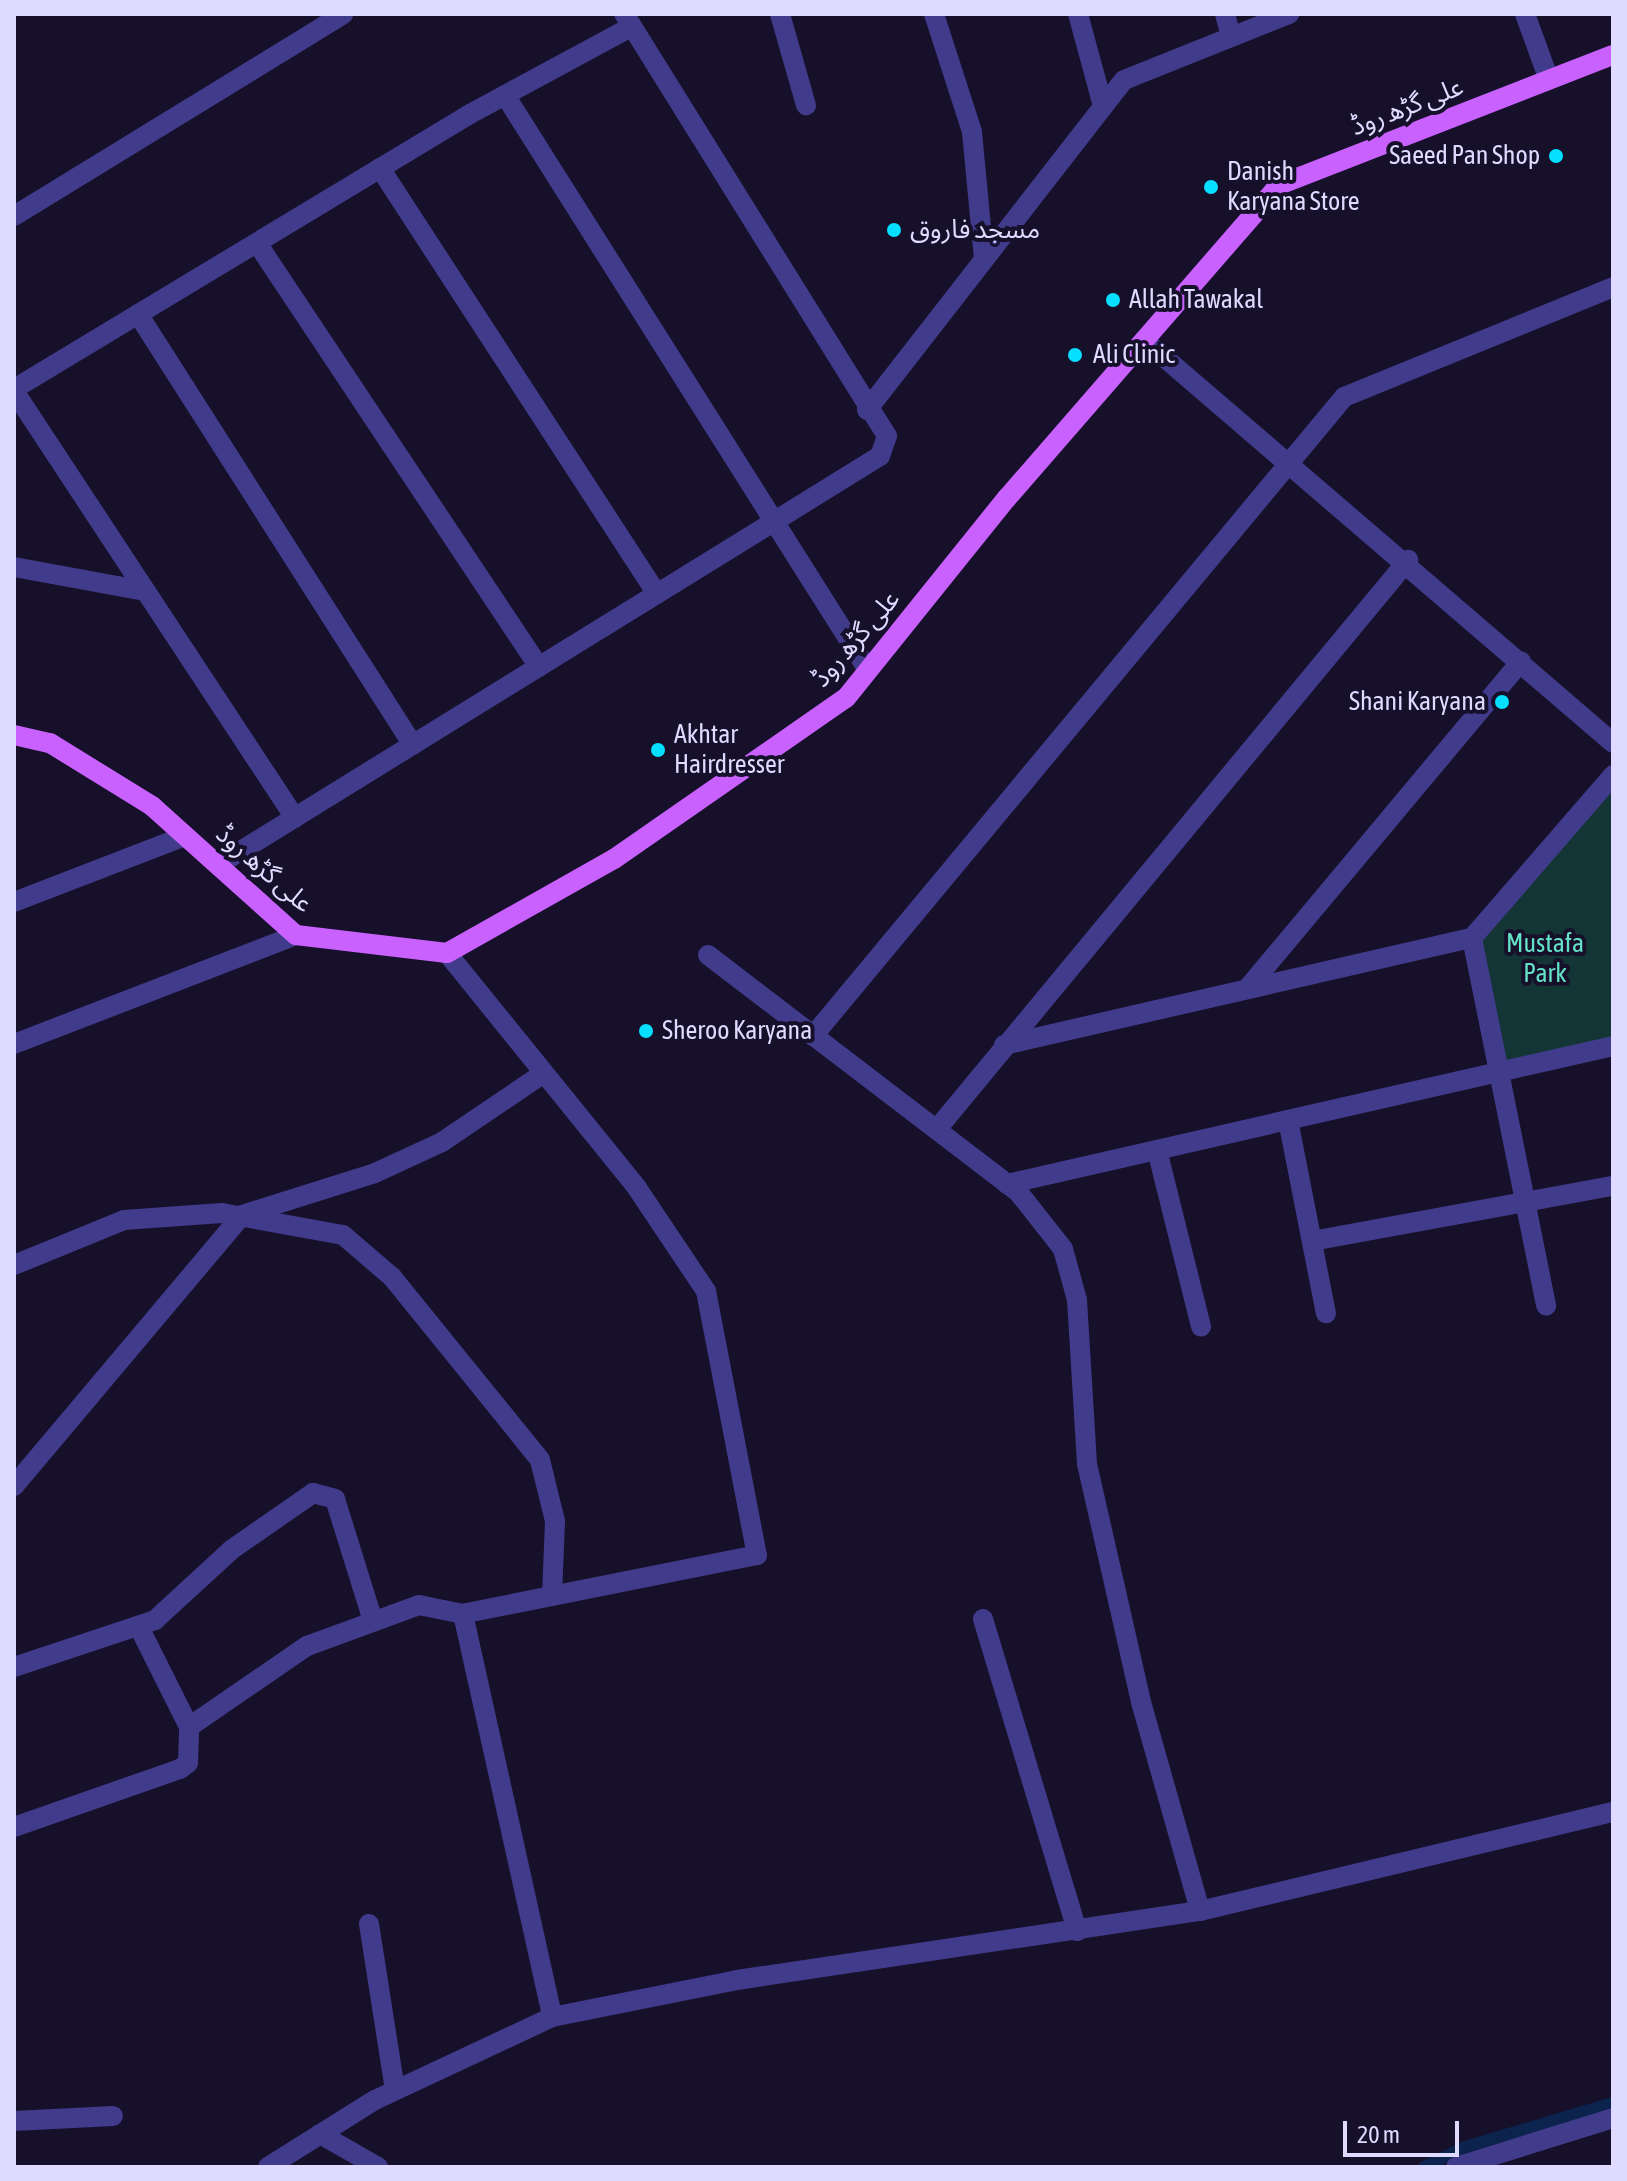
<!DOCTYPE html>
<html>
<head>
<meta charset="utf-8">
<style>
	body { margin:0 }
	#map { position:relative; width:1627px; height:2181px; overflow:hidden; background:#16102b; font-family:"Asap Condensed","Noto Sans Arabic",sans-serif }
	div>[style] { position:absolute }
	[style*='--x'] { left:calc(var(--x)*1px); top:calc(var(--y)*1px); width:calc(var(--w)*1px); rotate:calc(var(--a)*1deg) }
	.green>* { inset:0; background:#133535 }
	.stream>* { height:12px; margin:-6px; padding:0 6px; transform-origin:6px; border-radius:6px; background:#0c234e }
	.minor>* { height:20px; margin:-10px; padding:0 10px; transform-origin:10px; border-radius:10px; background:#403b8a }
	.major>* { height:20px; margin:-10px; padding:0 10px; transform-origin:10px; border-radius:10px; background:#c961ff }
	.dots>* { width:22px; height:22px; translate:-50% -50%; box-sizing:border-box; border:4px solid #16102b; border-radius:50% }
	span { translate:-50% -50%; white-space:nowrap; text-align:center; line-height:1.15; -webkit-text-stroke:8px #16102b; paint-order:stroke }
	.street-label { font-size:26px; color:#dfdaff }
	.poi-label { font-size:26px; color:#dfdaff }
	.right { translate:-100% -50%; text-align:right }
	.left { translate:0 -50%; text-align:left }
	.park-label { font-size:26px; color:#63e2c6 }
	.frame { position:absolute; inset:0; border:16px solid #dfdaff; pointer-events:none }
	.scale { position:absolute; left:1343px; top:2121px; width:116px; height:36px; box-sizing:border-box; border:4px solid #dfdaff; border-top:0; padding-left:10px; font-size:24px; line-height:28px; white-space:nowrap; color:#dfdaff; -webkit-text-stroke:6px #16102b; paint-order:stroke }
</style>
</head>
<body>
<div id="map">
	<div class="green">
		<div style="clip-path:polygon(1613px 775px,1613px 1046px,1499px 1073px,1472px 938px)"></div>
	</div>
	<div class="stream">
		<div style="--x:1424;--y:2167;--w:46;--a:-26"></div>
		<div style="--x:1465;--y:2147;--w:154;--a:-16.6"></div>
	</div>
	<div class="minor">
		<div style="--x:780;--y:14;--w:95;--a:74.1"></div>
		<div style="--x:934;--y:14;--w:124;--a:72.1"></div>
		<div style="--x:972;--y:132;--w:128;--a:84.6"></div>
		<div style="--x:1078;--y:14;--w:95;--a:74.8"></div>
		<div style="--x:1225;--y:14;--w:24;--a:75"></div>
		<div style="--x:1525;--y:14;--w:70;--a:70"></div>
		<div style="--x:505;--y:95;--w:680;--a:57.74"></div>
		<div style="--x:380;--y:168;--w:508;--a:56.97"></div>
		<div style="--x:14;--y:216;--w:386;--a:-31.5"></div>
		<div style="--x:257;--y:243;--w:509;--a:56.37"></div>
		<div style="--x:138;--y:314;--w:511;--a:57.46"></div>
		<div style="--x:1144;--y:340;--w:618;--a:40.67"></div>
		<div style="--x:14;--y:389;--w:533;--a:-31.09"></div>
		<div style="--x:470;--y:114;--w:183;--a:-28.4"></div>
		<div style="--x:14;--y:391;--w:511;--a:56.65"></div>
		<div style="--x:867;--y:410;--w:418;--a:-52.1"></div>
		<div style="--x:1124;--y:80;--w:178;--a:-21.8"></div>
		<div style="--x:14;--y:567;--w:133;--a:10.4"></div>
		<div style="--x:218;--y:865;--w:778;--a:-31.71"></div>
		<div style="--x:880;--y:456;--w:21;--a:-71"></div>
		<div style="--x:887;--y:436;--w:497;--a:-121.9"></div>
		<div style="--x:14;--y:902;--w:183;--a:-21.1"></div>
		<div style="--x:1472;--y:938;--w:375;--a:78.6"></div>
		<div style="--x:447;--y:953;--w:302;--a:51"></div>
		<div style="--x:637;--y:1188;--w:124;--a:56.2"></div>
		<div style="--x:706;--y:1291;--w:269;--a:79.1"></div>
		<div style="--x:757;--y:1555;--w:300;--a:168.7"></div>
		<div style="--x:463;--y:1614;--w:413;--a:77.5"></div>
		<div style="--x:708;--y:955;--w:392;--a:37.4"></div>
		<div style="--x:1019;--y:1193;--w:71;--a:51.8"></div>
		<div style="--x:1063;--y:1249;--w:53;--a:74.6"></div>
		<div style="--x:1077;--y:1300;--w:164;--a:86.5"></div>
		<div style="--x:1087;--y:1464;--w:244;--a:77.2"></div>
		<div style="--x:1141;--y:1702;--w:217;--a:74.2"></div>
		<div style="--x:1247;--y:989;--w:427;--a:-50.1"></div>
		<div style="--x:813;--y:1036;--w:831;--a:-50.27"></div>
		<div style="--x:1344;--y:397;--w:291;--a:-22.2"></div>
		<div style="--x:14;--y:1044;--w:302;--a:-21.1"></div>
		<div style="--x:1004;--y:1045;--w:480;--a:-12.9"></div>
		<div style="--x:1472;--y:938;--w:216;--a:-49.1"></div>
		<div style="--x:1288;--y:1120;--w:197;--a:78.9"></div>
		<div style="--x:937;--y:1129;--w:739;--a:-50.38"></div>
		<div style="--x:1157;--y:1150;--w:182;--a:76"></div>
		<div style="--x:1007;--y:1184;--w:622;--a:-12.83"></div>
		<div style="--x:1312;--y:1241;--w:306;--a:-10.4"></div>
		<div style="--x:14;--y:1265;--w:119;--a:-22.2"></div>
		<div style="--x:124;--y:1220;--w:98;--a:-4.1"></div>
		<div style="--x:222;--y:1213;--w:123;--a:10.3"></div>
		<div style="--x:343;--y:1235;--w:65;--a:40.6"></div>
		<div style="--x:392;--y:1277;--w:235;--a:51"></div>
		<div style="--x:540;--y:1460;--w:63;--a:76.2"></div>
		<div style="--x:555;--y:1521;--w:75;--a:92.3"></div>
		<div style="--x:14;--y:1486;--w:354;--a:-49.9"></div>
		<div style="--x:242;--y:1215;--w:139;--a:-17.5"></div>
		<div style="--x:375;--y:1173;--w:74;--a:-24.8"></div>
		<div style="--x:442;--y:1142;--w:123;--a:-34.1"></div>
		<div style="--x:983;--y:1619;--w:326;--a:73.2"></div>
		<div style="--x:139;--y:1627;--w:112;--a:63.4"></div>
		<div style="--x:14;--y:1667;--w:149;--a:-18.4"></div>
		<div style="--x:155;--y:1620;--w:103;--a:-42.6"></div>
		<div style="--x:231;--y:1550;--w:100;--a:-34.8"></div>
		<div style="--x:313;--y:1493;--w:23;--a:15"></div>
		<div style="--x:335;--y:1499;--w:125;--a:72.7"></div>
		<div style="--x:14;--y:1827;--w:176;--a:-19.3"></div>
		<div style="--x:180;--y:1769;--w:10;--a:-37"></div>
		<div style="--x:188;--y:1763;--w:36;--a:-88"></div>
		<div style="--x:189;--y:1727;--w:143;--a:-34.5"></div>
		<div style="--x:307;--y:1646;--w:119;--a:-20.1"></div>
		<div style="--x:419;--y:1605;--w:45;--a:11.6"></div>
		<div style="--x:369;--y:1924;--w:168;--a:81.1"></div>
		<div style="--x:14;--y:2121;--w:99;--a:-2.9"></div>
		<div style="--x:320;--y:2134;--w:67;--a:29.6"></div>
		<div style="--x:268;--y:2167;--w:126;--a:-32.1"></div>
		<div style="--x:375;--y:2100;--w:195;--a:-25.1"></div>
		<div style="--x:552;--y:2017;--w:189;--a:-11.3"></div>
		<div style="--x:737;--y:1980;--w:468;--a:-8.5"></div>
		<div style="--x:1200;--y:1911;--w:425;--a:-13.5"></div>
		<div style="--x:1456;--y:2167;--w:164;--a:-17.3"></div>
	</div>
	<div class="major">
		<div style="--x:14;--y:735;--w:37;--a:13"></div>
		<div style="--x:50;--y:743;--w:120;--a:31.7"></div>
		<div style="--x:152;--y:806;--w:193;--a:41.9"></div>
		<div style="--x:296;--y:935;--w:152;--a:6.8"></div>
		<div style="--x:447;--y:953;--w:192;--a:-29.4"></div>
		<div style="--x:614;--y:859;--w:282;--a:-34.8"></div>
		<div style="--x:846;--y:698;--w:257;--a:-51.2"></div>
		<div style="--x:1007;--y:498;--w:415;--a:-49"></div>
		<div style="--x:1279;--y:185;--w:358;--a:-21.3"></div>
	</div>
	<div class="dots">
		<div style="left:1556px;top:156px;background:#06dfff"></div>
		<div style="left:1211px;top:187px;background:#06dfff"></div>
		<div style="left:894px;top:230px;background:#06dfff"></div>
		<div style="left:1113px;top:300px;background:#06dfff"></div>
		<div style="left:1075px;top:355px;background:#06dfff"></div>
		<div style="left:1502px;top:702px;background:#06dfff"></div>
		<div style="left:658px;top:750px;background:#06dfff"></div>
		<div style="left:646px;top:1031px;background:#06dfff"></div>
	</div>
	<div class="street-label">
		<span style="left:1407px;top:107px;rotate:-21deg">علی گڑھ روڈ</span>
		<span style="left:856px;top:639px;rotate:-49deg">علی گڑھ روڈ</span>
		<span style="left:264px;top:869px;rotate:41deg">علی گڑھ روڈ</span>
	</div>
	<div class="poi-label">
		<span class="right" style="left:1540px;top:156px">Saeed Pan Shop</span>
		<span class="left" style="left:1227px;top:187px">Danish<br>Karyana Store</span>
		<span class="left" style="left:910px;top:230px">مسجد فاروق</span>
		<span class="left" style="left:1129px;top:300px">Allah Tawakal</span>
		<span class="left" style="left:1093px;top:355px">Ali Clinic</span>
		<span class="right" style="left:1486px;top:702px">Shani Karyana</span>
		<span class="left" style="left:674px;top:750px">Akhtar<br>Hairdresser</span>
		<span class="left" style="left:662px;top:1031px">Sheroo Karyana</span>
	</div>
	<div class="park-label">
		<span style="left:1545px;top:959px">Mustafa<br>Park</span>
	</div>
	<div class="frame"></div>
	<div class="scale">20 m</div>
</div>
</body>
</html>
